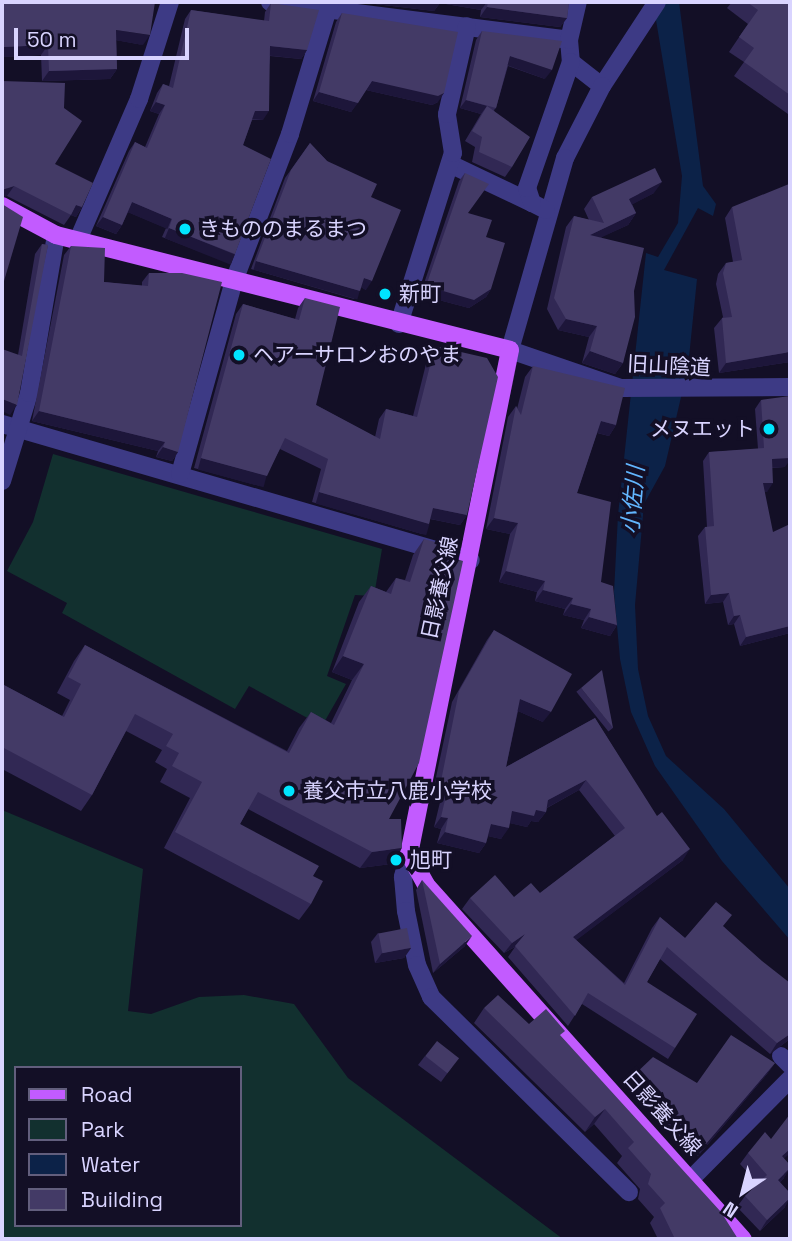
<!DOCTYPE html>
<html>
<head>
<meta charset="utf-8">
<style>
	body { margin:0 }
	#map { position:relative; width:792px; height:1241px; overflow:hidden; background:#130f26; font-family:"Space Grotesk","Noto Sans JP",sans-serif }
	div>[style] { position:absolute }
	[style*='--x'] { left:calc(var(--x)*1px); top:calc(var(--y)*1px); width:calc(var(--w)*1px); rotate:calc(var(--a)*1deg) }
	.green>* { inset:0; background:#12302f }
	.water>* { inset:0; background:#0c2248 }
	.minor>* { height:18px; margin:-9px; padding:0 9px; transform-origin:9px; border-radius:9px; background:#3d3a85 }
	.major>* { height:18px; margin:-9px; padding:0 9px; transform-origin:9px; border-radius:9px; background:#c25bff }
	.wall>* { inset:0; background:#312854; transform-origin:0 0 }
	.shaded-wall>* { inset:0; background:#1d163a; transform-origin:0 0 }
	.building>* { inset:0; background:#433a66; transform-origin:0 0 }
	.dots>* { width:19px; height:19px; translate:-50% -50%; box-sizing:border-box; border:4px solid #130f26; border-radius:50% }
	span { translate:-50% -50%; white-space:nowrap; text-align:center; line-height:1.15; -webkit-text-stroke:7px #130f26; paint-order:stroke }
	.poi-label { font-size:21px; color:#d9d4ff }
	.left { translate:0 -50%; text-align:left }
	.right { translate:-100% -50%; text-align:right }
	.street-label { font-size:21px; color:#d9d4ff }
	.water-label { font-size:23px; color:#62b6ff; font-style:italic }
	.frame { position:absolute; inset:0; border:4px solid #d9d4ff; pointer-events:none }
	.legend { position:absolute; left:14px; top:1066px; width:228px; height:161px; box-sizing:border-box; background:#130f26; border:2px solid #625e7d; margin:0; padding:9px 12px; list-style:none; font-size:21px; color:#d9d4ff }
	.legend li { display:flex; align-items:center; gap:14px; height:35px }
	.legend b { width:35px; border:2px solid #625e7d }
	.north { position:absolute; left:708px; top:1157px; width:70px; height:70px; -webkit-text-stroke:5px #130f26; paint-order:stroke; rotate:215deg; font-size:19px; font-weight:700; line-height:28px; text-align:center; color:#d9d4ff }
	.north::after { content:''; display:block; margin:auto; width:24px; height:32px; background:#d9d4ff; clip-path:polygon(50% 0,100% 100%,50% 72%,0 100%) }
	.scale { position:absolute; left:14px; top:28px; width:175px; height:32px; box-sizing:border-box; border:4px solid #d9d4ff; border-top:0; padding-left:9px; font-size:21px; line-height:24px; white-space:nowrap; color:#d9d4ff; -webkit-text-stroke:5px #130f26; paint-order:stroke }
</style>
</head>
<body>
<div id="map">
	<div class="green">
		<div style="clip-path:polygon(53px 454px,382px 549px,374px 596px,355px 595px,327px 676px,346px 684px,322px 726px,249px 686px,235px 709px,62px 613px,67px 603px,7px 571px,33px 522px)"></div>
		<div style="clip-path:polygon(evenodd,2px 810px,143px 869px,128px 1011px,151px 1014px,199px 997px,244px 995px,294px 1004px,348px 1078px,563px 1239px,2px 1239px,2px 810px,16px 1068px,240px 1068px,240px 1225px,16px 1225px,16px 1068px)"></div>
	</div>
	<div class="water">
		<div style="clip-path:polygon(653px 2px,679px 2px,703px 186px,716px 204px,713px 216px,698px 208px,664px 270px,697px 279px,688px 367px,665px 466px,644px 504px,635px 605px,638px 669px,648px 716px,666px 756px,724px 809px,790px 889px,790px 940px,722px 861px,655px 766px,631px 712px,620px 659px,614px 592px,618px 515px,646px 253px,658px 257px,678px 223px,682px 176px)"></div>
	</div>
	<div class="minor">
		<div style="--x:270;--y:2;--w:301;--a:7.2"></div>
		<div style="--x:569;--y:40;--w:22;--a:85"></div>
		<div style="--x:571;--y:62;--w:39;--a:38"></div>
		<div style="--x:657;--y:2;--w:100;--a:123.2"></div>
		<div style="--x:602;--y:86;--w:81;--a:117.2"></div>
		<div style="--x:565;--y:158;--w:200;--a:106"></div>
		<div style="--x:510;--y:350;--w:117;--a:18.9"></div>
		<div style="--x:621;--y:388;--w:169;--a:-0.3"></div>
		<div style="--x:569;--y:40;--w:39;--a:-77"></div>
		<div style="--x:450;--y:164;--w:91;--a:25.4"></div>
		<div style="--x:546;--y:210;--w:16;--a:-153"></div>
		<div style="--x:532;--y:203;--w:16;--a:-108"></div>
		<div style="--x:527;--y:188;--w:133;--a:-70.8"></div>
		<div style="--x:78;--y:240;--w:154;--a:-66.6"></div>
		<div style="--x:139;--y:99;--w:102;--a:-72.3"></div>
		<div style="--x:399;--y:324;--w:179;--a:-72.5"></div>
		<div style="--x:453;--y:153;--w:39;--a:-99"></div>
		<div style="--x:447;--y:114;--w:90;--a:-77.2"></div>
		<div style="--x:2;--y:424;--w:488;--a:16.2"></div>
		<div style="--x:180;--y:474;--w:200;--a:-74.4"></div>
		<div style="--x:234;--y:281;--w:157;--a:-69.1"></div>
		<div style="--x:290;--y:134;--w:138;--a:-73.1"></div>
		<div style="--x:2;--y:481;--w:92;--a:-72.9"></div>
		<div style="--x:29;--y:393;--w:160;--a:-80.3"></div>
		<div style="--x:409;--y:854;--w:24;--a:105"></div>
		<div style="--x:403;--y:877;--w:34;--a:85"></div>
		<div style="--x:406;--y:911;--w:55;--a:78.5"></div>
		<div style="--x:417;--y:965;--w:35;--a:66"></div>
		<div style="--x:431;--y:997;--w:278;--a:44.6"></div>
		<div style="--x:781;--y:1056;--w:13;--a:45"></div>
		<div style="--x:691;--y:1179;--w:141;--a:-45.3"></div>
	</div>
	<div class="major">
		<div style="--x:2;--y:206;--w:61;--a:28.2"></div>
		<div style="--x:56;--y:235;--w:468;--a:14.2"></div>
		<div style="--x:510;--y:350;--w:514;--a:101.33"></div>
		<div style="--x:409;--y:854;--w:35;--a:61"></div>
		<div style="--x:426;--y:885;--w:475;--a:48.2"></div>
	</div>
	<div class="wall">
		<div style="clip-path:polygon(2px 2px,143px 45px,116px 40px,117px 69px,110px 79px,42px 81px,41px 55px,2px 57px)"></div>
		<div style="clip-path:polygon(358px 2px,569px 2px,567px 18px,560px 27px,480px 17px,481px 10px,440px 3px,434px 11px)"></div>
		<div style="clip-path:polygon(732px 2px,790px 2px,790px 111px,788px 114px,734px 76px,744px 62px,729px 52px,748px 24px,727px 8px)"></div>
		<div style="clip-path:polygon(271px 3px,307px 50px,301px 59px,270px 56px,263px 120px,252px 120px,243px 145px,235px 254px,229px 263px,162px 237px,166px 228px,128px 212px,122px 225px,116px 234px,96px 226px,129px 151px,135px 142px,145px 147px,159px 114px,150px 111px,157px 93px,163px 84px,169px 86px,185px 19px,191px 10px,264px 21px,265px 12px)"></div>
		<div style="clip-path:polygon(342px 13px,438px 102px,432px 105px,366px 90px,351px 112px,313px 101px,336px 22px)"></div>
		<div style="clip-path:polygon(482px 31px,545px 79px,508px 66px,496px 108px,494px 110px,512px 167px,505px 177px,472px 162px,475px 147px,465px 141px,481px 114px,460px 108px,476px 40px)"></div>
		<div style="clip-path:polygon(2px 81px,82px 207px,76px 217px,71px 215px,64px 225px,7px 196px)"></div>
		<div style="clip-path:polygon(310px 143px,327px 161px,371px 197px,366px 290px,361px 287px,354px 299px,251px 269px,285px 178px)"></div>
		<div style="clip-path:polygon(465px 173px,468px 213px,491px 289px,486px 297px,469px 308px,420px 295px,459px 181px)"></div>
		<div style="clip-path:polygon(654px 193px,632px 204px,636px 213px,628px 225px,601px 237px,634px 291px,623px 363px,615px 374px,582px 363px,589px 337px,558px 330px,547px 309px,566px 227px,574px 216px,589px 220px,584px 209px,592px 197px)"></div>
		<div style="clip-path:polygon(732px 207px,790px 362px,719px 373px,714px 328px,723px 317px,716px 284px,718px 274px,726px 263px,733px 262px,725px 218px)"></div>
		<div style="clip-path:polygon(42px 244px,48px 245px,10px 415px,18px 355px,35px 254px)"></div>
		<div style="clip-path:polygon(71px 246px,104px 282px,142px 286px,142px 282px,149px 273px,178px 452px,172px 461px,156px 457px,158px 451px,32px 421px,64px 255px)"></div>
		<div style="clip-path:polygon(305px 298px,316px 405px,375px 437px,379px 419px,386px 409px,413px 416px,428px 356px,435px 346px,467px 515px,460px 525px,430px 519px,429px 524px,422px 534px,312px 502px,321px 469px,280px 449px,260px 486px,194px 468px,236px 314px,243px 304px,295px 319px,298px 308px)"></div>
		<div style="clip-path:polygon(533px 366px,616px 425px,609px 436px,597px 433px,577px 493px,601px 582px,617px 625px,610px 636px,581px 628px,584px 620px,563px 615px,565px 609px,535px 601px,537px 592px,499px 582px,510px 534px,486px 529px,508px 417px,516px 406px,517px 409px,525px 377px)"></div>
		<div style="clip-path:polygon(761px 400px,785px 467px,772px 468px,767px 492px,764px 492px,790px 633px,740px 646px,734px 624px,728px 625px,723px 602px,705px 604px,698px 536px,705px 527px,707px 527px,703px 461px,709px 452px,758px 449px,755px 409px)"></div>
		<div style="clip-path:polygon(424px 539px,447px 556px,389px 819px,391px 864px,360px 868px,248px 809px,240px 824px,313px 876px,311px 904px,299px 920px,164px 848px,190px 798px,160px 782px,167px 769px,155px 762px,162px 750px,126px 731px,92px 795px,81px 811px,2px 769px,2px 684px,62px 716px,70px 700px,57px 693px,74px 661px,85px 645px,287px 751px,299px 728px,311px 712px,331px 723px,352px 680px,332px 672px,359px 602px,371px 586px,386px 592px,396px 578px,405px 580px,413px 555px)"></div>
		<div style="clip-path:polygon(494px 630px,543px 722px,518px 711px,506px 767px,595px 718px,683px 860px,576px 940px,624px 983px,652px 928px,660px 917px,685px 938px,724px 927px,790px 1039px,770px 1054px,660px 959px,647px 982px,675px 1048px,668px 1059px,582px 1004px,568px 1026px,508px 957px,515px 947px,504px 953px,462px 909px,470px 898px,514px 897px,540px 893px,615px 836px,579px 790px,547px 808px,546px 812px,538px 822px,531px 821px,527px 827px,510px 823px,501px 839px,488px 836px,486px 843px,479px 853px,437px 843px,441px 829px,434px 827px,441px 798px,432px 796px,452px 702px,487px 640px)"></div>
		<div style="left:581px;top:688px;width:51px;height:6px;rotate:51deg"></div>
		<div style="clip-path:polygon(422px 880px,465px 946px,433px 973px,416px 890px)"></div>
		<div style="clip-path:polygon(378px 933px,411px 948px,404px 958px,375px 963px,371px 942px)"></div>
		<div style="clip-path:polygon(484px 1008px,561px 1037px,738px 1239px,658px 1239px,650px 1223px,654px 1217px,638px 1199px,640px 1189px,617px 1163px,622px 1156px,594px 1124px,585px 1132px,474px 1023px)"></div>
		<div style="clip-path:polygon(425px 1056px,452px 1067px,441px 1082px,418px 1065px)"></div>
		<div style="clip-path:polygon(775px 1063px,767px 1074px,698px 1156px,625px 1086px,633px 1076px,697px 1083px)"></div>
		<div style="clip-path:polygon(771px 1139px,790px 1153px,784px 1158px,784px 1178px,780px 1182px,785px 1207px,760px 1231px,737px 1207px,745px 1196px,758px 1184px,740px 1164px,748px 1153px)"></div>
	</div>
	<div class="shaded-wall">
		<div style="clip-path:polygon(358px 2px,487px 2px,481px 10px,440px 3px,434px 11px)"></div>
		<div style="clip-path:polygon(487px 7px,567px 18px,560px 27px,480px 17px)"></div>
		<div style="clip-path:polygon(116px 30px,150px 35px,143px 45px,109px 39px)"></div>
		<div style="clip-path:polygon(48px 45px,41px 55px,2px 57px,4px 47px)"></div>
		<div style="clip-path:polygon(270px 46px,307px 50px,301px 59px,264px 55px)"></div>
		<div style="clip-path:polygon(510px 56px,552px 70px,545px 79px,504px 64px)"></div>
		<div style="clip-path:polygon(117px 69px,110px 79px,42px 81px,49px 71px)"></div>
		<div style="clip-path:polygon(372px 81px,444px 93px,438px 102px,432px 105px,366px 90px)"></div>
		<div style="clip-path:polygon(319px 92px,358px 103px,351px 112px,313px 101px)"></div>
		<div style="clip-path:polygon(466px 100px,487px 106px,481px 114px,460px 108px)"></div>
		<div style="clip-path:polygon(156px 102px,165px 105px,159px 114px,150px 111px)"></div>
		<div style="clip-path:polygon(255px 111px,269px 111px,263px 120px,249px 119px)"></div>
		<div style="clip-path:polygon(662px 182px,654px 193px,622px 210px,629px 199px)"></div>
		<div style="clip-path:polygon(14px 186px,7px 196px,2px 198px,2px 190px)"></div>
		<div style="left:132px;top:202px;width:43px;height:11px;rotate:23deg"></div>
		<div style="clip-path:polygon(76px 205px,82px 207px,76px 217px,70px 215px)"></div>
		<div style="clip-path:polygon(636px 213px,628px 225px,583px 246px,590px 235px)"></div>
		<div style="clip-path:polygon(103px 217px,122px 225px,116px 234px,96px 226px)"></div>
		<div style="left:169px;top:228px;width:71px;height:11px;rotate:22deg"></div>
		<div style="left:256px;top:261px;width:108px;height:9px;rotate:16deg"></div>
		<div style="clip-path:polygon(364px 278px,372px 281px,366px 290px,358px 286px)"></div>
		<div style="clip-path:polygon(426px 286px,491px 289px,486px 297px,469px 308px,420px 295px)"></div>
		<div style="clip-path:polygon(566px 319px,597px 326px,589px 337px,558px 330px)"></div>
		<div style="clip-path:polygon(590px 351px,623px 363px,615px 374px,582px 363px)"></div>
		<div style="clip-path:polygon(790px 352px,790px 362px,719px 373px,726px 363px)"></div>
		<div style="clip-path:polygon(2px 399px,17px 405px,10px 415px,2px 411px)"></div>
		<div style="clip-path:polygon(39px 411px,165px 442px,158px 451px,32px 421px)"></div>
		<div style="clip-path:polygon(601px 421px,616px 425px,609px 436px,594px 432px)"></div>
		<div style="clip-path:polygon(163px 447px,178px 452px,172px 461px,156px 457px)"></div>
		<div style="clip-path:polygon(790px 450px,790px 460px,785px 467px,765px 468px,772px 459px)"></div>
		<div style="left:201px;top:458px;width:68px;height:12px;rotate:15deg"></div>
		<div style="clip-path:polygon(763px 483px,773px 483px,767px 492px,756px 492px)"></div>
		<div style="left:319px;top:492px;width:115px;height:12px;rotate:16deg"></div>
		<div style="clip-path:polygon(433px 508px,467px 515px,460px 525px,426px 518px)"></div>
		<div style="clip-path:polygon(494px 518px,518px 523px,510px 534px,486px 529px)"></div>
		<div style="clip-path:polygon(506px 571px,545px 581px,537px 592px,499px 582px)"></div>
		<div style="clip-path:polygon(543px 590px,573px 598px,565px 609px,535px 601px)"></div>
		<div style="clip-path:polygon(729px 593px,723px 602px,705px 604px,711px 595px)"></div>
		<div style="clip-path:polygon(571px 604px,591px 609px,584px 620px,563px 615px)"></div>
		<div style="clip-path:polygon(740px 615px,734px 624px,728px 625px,734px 616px)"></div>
		<div style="clip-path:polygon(589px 617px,617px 625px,610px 636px,581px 628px)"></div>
		<div style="clip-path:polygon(790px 626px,790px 633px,740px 646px,746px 637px)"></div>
		<div style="clip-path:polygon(343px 656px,364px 664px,352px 680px,332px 672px)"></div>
		<div style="clip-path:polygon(520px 699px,551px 712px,543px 722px,513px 709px)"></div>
		<div style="clip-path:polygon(586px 780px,579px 790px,541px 811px,546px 812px,538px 822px,531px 821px,527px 827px,505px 822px,512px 811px,536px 810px,548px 800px)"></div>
		<div style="clip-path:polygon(440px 786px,448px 787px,441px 798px,432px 796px)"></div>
		<div style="clip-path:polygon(441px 817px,448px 818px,441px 829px,434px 827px)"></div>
		<div style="clip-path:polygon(491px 824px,509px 828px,501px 839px,483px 835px)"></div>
		<div style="clip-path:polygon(445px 832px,486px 843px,479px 853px,437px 843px)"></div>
		<div style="clip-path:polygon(402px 848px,391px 864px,360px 868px,372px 852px)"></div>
		<div style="clip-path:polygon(690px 849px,683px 860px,566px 948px,573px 937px)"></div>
		<div style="clip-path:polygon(525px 934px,518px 945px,504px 953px,512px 943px)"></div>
		<div style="clip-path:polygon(472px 936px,465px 946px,433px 973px,440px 964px)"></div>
		<div style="clip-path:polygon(411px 948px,404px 958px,375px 963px,382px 953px)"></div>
		<div style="clip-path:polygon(790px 1034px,790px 1039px,770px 1054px,777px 1043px)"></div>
		<div style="clip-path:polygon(775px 1063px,767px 1074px,698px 1156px,705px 1145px)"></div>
		<div style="clip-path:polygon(605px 1109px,594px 1124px,585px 1132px,595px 1117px)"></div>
		<div style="clip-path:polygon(790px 1149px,790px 1153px,775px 1167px,782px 1156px)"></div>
		<div style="clip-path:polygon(790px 1168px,784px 1178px,770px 1191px,778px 1180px)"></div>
		<div style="clip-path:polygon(790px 1198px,785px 1207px,760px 1231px,767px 1220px)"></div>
	</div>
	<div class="building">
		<div style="clip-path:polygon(2px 2px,155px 2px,150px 35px,116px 30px,117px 69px,49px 71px,48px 45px,4px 47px,2px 58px)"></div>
		<div style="clip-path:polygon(488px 2px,569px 2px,567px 18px,487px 7px)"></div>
		<div style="clip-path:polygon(747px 2px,790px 2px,790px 95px,744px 62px,754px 48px,739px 37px,758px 10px)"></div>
		<div style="clip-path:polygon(271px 3px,319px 10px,307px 50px,270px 46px,269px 111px,255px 111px,243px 145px,271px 159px,235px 254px,169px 228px,172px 219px,132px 202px,122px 225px,103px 217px,135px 142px,147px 148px,165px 105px,156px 102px,163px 84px,173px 88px,191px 10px,269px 21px)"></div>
		<div style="clip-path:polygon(342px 13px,458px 32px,444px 93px,438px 96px,372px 81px,358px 103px,319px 92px)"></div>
		<div style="clip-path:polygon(482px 31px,562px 41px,552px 70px,510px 56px,496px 108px,466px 100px)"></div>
		<div style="clip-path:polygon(2px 81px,65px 83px,64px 108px,82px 121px,55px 164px,93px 183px,82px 207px,76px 205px,71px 215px,14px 186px,2px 190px)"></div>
		<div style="clip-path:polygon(487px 106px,530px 137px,512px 167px,479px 152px,482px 137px,472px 131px)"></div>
		<div style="clip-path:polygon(310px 143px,327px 161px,377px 184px,371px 197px,401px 210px,372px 281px,364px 278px,360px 291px,256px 261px,291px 170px)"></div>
		<div style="clip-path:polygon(655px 168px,662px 182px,629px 199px,636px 213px,590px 235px,644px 248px,634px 291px,635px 317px,623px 363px,590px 351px,597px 326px,566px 319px,554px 298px,574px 216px,604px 223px,592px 197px)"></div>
		<div style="clip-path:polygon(465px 173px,489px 184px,468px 213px,492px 220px,486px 237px,505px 243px,491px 289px,474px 300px,426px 286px)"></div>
		<div style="clip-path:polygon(789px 184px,790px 189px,790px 352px,726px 363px,722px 318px,732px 317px,723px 273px,726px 263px,742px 260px,732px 207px)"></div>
		<div style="clip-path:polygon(2px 204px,23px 217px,4px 281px,2px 281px)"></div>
		<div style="clip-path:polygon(42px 244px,48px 245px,17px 405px,2px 399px,2px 349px,22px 356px)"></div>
		<div style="clip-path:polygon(71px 246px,105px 248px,104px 282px,148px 286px,149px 273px,182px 273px,222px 282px,178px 452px,163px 447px,165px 442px,39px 411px)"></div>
		<div style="clip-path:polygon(305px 298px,340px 307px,316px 405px,380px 439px,386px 409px,417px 417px,435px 346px,487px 358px,498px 377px,467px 515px,433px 508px,429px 524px,319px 492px,328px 459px,285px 438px,267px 476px,201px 458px,243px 304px,299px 320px)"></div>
		<div style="clip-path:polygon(533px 366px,625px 388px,616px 425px,601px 421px,577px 493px,611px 502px,601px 582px,613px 586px,617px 625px,589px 617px,591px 609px,571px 604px,573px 598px,543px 590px,545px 581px,506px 571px,518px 523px,494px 518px,516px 406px,521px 415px)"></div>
		<div style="clip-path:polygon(790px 396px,790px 458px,772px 459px,773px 483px,763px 483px,773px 532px,790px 524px,790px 626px,746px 637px,740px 615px,734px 616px,729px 593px,711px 595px,705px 527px,714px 526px,709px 452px,764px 448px,761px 400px)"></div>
		<div style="clip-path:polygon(424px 539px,450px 546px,447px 556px,463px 561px,419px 763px,389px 819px,401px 819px,402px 848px,372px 852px,258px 792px,240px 824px,319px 866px,313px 876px,323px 881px,311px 904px,175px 832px,202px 782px,172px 766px,179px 753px,166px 746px,173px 734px,135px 714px,92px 795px,2px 747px,2px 684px,64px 717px,81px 684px,68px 677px,85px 645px,289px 753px,311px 712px,334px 725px,364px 664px,343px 656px,371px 586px,391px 594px,396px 578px,410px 582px)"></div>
		<div style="clip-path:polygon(494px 630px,572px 674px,551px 712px,520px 699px,506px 767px,595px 718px,657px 816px,662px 812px,690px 849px,573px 937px,625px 985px,660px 917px,685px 938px,716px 902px,732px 915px,723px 926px,762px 961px,790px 983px,790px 1034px,777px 1043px,667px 947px,647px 982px,697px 1014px,675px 1048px,588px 993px,575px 1016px,515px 946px,525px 934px,512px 943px,470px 898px,495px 875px,514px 897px,531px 883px,540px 893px,625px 828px,586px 780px,548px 800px,546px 812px,536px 810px,534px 816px,512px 811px,509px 828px,491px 824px,486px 843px,445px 832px,448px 818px,441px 817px,448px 787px,440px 786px,459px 691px)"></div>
		<div style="clip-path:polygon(602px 670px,613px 728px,581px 688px)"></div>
		<div style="clip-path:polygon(422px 880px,472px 936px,440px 964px)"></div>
		<div style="left:407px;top:928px;width:20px;height:29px;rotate:79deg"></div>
		<div style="clip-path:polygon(498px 995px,529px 1024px,546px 1009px,565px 1031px,560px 1035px,721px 1212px,738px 1239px,675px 1239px,660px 1208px,665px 1203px,648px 1184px,651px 1174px,628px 1148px,634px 1142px,605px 1109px,595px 1117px,484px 1008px)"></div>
		<div style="clip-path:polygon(731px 1035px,775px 1063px,705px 1145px,633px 1076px,653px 1057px,697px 1083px)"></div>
		<div style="left:437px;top:1041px;width:28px;height:19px;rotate:38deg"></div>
		<div style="clip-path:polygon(790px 1114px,790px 1149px,782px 1156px,790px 1165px,790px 1168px,778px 1180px,790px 1193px,790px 1198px,767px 1220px,745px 1196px,767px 1175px,748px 1153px,765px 1132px,771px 1139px)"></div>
	</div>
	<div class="dots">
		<div style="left:185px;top:229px;background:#00e5ff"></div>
		<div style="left:385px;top:294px;background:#00e5ff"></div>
		<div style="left:239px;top:355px;background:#00e5ff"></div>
		<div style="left:769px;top:429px;background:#00e5ff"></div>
		<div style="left:289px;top:791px;background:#00e5ff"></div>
		<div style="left:396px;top:860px;background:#00e5ff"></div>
	</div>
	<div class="poi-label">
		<span class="left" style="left:199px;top:229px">きもののまるまつ</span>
		<span class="left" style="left:399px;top:294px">新町</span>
		<span class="left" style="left:253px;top:355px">ヘアーサロンおのやま</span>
		<span class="right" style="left:755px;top:429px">メヌエット</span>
		<span class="left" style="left:303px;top:791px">養父市立八鹿小学校</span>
		<span class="left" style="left:410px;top:860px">旭町</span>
	</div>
	<div class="street-label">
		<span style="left:669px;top:366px;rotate:3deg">旧山陰道</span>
		<span style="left:440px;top:588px;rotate:-78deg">日影養父線</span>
		<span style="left:662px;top:1113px;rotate:48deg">日影養父線</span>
	</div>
	<div class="water-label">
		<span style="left:633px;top:500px;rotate:-85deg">小佐川</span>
	</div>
	<div class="frame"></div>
	<ul class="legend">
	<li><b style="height:9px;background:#c25bff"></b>Road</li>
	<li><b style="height:19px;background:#12302f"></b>Park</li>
	<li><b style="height:19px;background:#0c2248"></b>Water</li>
	<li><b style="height:19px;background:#433a66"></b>Building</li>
	</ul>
	<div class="north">N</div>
	<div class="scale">50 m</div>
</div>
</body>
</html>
